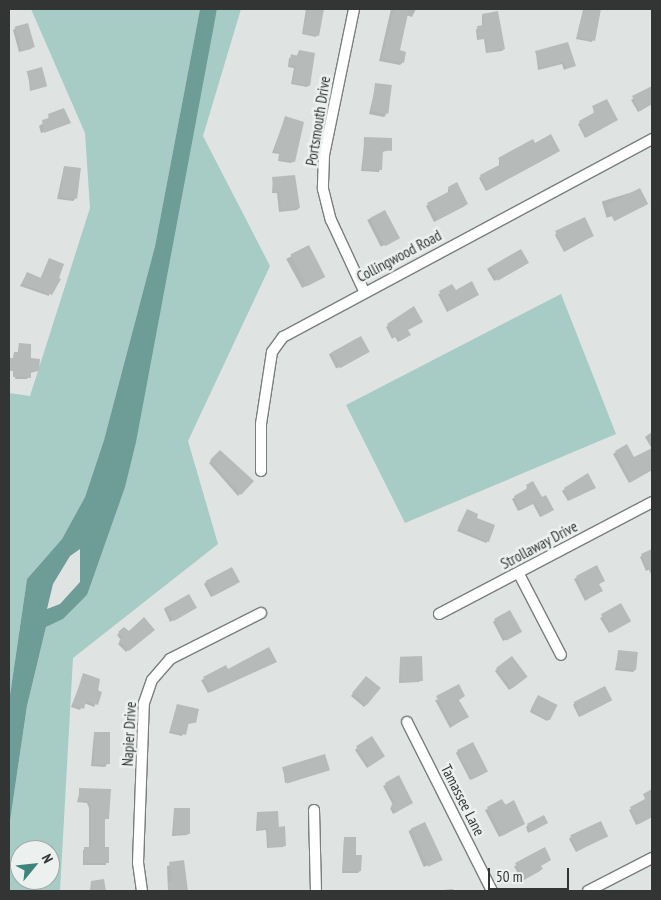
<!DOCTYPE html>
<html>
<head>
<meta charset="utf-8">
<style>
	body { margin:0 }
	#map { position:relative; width:661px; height:900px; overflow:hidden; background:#dfe4e3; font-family:"PT Sans Narrow",sans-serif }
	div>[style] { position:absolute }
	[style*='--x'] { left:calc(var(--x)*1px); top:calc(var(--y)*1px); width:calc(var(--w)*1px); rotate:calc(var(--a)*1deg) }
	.green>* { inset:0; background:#a7cbc5 }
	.water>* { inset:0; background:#6d9d96 }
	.shadow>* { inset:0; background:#0003; transform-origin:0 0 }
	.building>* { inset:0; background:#b6bbba; transform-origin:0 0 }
	.roads { filter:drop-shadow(1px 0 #7a7e7d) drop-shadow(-1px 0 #7a7e7d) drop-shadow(0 1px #7a7e7d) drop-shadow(0 -1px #7a7e7d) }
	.street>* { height:10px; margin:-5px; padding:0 5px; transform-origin:5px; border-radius:5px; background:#fff }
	span { translate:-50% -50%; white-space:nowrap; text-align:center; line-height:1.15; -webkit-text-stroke:5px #ecf1f0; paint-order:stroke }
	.street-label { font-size:15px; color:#333535 }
	.frame { position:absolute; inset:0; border:10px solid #333535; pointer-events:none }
	.north { position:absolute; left:10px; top:840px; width:50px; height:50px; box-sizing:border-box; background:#ecf1f0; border:1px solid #a2a6a5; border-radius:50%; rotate:62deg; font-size:14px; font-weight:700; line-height:20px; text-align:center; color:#333535 }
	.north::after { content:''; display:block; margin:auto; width:18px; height:22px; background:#3e847a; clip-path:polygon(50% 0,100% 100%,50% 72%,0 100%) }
	.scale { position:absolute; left:488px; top:868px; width:81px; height:22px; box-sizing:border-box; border:2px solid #333535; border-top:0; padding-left:6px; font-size:15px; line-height:18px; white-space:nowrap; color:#333535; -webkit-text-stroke:4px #ecf1f0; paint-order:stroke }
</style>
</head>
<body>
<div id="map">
	<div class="green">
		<div style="clip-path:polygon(31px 9px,200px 9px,155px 246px,104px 440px,85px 497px,62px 539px,27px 579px,9px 702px,9px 393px,30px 396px,90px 208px,85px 133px)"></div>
		<div style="clip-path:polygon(evenodd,217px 9px,241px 9px,203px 136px,270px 266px,188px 441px,218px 544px,73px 658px,60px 891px,9px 891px,9px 828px,27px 706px,46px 627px,63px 619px,87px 595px,99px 554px,217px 9px,20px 850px,50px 850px,50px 880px,20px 880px,20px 850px)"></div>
		<div style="clip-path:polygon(561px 294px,616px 434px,405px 523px,346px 405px)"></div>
	</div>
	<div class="water">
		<div style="clip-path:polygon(evenodd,200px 9px,217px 9px,136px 442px,125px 487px,87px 595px,63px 619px,46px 627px,27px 706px,9px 828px,9px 702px,27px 579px,62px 539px,85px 497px,104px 440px,155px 246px,200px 9px,80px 549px,80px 582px,60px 604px,47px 609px,53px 584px,70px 556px,80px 549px)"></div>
	</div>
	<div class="shadow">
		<div style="clip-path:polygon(306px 9px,323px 9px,316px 37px,302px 34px)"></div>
		<div style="clip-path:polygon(391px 9px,416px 9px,412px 17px,406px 15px,398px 51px,403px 62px,400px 65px,379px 61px)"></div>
		<div style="clip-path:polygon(583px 10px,599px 10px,592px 42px,576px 39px)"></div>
		<div style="clip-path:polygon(482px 15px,504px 49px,502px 51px,486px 53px,484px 39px,477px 40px,476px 29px,482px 27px)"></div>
		<div style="clip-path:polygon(16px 28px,33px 46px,31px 49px,19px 52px,13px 30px)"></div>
		<div style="clip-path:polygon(299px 51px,309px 85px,307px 87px,291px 84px,294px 68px,288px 67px,289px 58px,296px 57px)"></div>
		<div style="clip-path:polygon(536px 53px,574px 65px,564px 70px,562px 64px,538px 70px)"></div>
		<div style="clip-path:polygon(28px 72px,46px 86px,30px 91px)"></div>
		<div style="clip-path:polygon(376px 84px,386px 115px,384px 117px,369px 114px)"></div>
		<div style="clip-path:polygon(652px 87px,652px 104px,638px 112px,631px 100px)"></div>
		<div style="clip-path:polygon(593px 107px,617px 120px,585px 138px,578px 124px,594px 115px)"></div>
		<div style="clip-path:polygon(49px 115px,70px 123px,41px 133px,39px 126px,48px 120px)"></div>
		<div style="clip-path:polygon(285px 118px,294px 161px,291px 163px,278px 161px,279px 154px,272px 153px)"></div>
		<div style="clip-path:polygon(365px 138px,390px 150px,382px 152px,379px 172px,361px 171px)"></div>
		<div style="clip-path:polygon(534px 144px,556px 153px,486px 191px,479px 178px,481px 176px,499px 166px,499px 159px)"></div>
		<div style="clip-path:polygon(64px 167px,75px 199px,73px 201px,57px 199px)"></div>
		<div style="clip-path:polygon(273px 178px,299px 208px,297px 210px,279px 212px,277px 193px,272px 193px)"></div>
		<div style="clip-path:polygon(448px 188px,465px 206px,434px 222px,426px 206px,448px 193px)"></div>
		<div style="left:639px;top:190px;width:17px;height:39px;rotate:73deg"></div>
		<div style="left:385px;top:211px;width:30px;height:20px;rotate:63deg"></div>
		<div style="clip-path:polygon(557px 233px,593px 236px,564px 252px,555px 235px)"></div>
		<div style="left:308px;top:247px;width:33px;height:25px;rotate:61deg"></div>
		<div style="clip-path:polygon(49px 259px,49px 296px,20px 286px,27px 273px,40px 279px)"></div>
		<div style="clip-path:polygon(525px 265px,494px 281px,487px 269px,490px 267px)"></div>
		<div style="clip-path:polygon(455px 291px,475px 297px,447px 312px,438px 294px)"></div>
		<div style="clip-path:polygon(414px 307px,407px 331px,409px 335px,398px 342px,395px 337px,392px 339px,386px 327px)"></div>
		<div style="left:361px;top:338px;width:16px;height:36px;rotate:63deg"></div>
		<div style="clip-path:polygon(19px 344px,38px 371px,30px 373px,27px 379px,15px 379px)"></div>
		<div style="clip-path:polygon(652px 432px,652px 470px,629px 483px,613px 454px,616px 452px,634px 459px,652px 449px,645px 437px)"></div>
		<div style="clip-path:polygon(220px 451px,252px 481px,238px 496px,209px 463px)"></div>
		<div style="clip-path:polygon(527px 486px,550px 512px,540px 517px,533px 504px,518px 511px,512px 499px,526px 491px)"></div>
		<div style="clip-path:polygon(595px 488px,568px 501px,562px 491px,565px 489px)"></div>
		<div style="clip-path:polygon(467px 511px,475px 519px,488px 541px,486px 543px,457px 531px)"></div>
		<div style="clip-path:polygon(652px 550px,652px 568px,646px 571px,640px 557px)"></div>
		<div style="clip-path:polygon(597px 567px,604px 580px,598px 585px,601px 591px,585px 601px,574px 579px)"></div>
		<div style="clip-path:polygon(206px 582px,236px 584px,211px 597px,204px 584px)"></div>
		<div style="clip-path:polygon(620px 605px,627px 623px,609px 633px,600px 618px)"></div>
		<div style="clip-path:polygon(166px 607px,195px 608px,170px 622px,164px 609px)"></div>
		<div style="clip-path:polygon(495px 620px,518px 634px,503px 641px,493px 622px)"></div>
		<div style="clip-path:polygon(124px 628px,129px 633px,151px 632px,126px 652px,118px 644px,121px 640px,117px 635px)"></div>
		<div style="clip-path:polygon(619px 651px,635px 670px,633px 672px,615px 670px)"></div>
		<div style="clip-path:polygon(400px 658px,421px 680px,419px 682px,399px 683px)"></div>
		<div style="clip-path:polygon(275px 662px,208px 693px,201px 680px,228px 670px)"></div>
		<div style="clip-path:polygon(497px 669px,524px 679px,509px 690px,495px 671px)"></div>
		<div style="clip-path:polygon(84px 674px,101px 693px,94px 707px,84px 703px,80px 710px,71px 707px)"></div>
		<div style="clip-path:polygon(364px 680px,366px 705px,364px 707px,351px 696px)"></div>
		<div style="clip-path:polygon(464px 696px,458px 700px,467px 717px,450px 728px,435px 700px)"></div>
		<div style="clip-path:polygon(536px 699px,549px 719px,547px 721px,530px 712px)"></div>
		<div style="clip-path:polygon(608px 702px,579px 717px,573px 705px,575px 703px)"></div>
		<div style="clip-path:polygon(177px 705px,194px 723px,187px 724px,182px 736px,169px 733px)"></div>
		<div style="clip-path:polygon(94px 733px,107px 764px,105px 767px,91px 766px)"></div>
		<div style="clip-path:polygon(357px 748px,382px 758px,367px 768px,355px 750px)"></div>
		<div style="clip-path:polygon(458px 751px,485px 773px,470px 780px,456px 753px)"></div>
		<div style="clip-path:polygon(283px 767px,328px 770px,285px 783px)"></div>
		<div style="clip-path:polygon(399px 777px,412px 803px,393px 814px,390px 808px,393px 805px,383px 786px)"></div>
		<div style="clip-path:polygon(80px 790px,107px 818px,103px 821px,106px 865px,83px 865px,83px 850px,89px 848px,89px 808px,87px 803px,77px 802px)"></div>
		<div style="clip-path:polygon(652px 795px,652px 817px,636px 825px,629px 810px)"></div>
		<div style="clip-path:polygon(502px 801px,524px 824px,499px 837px,485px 810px)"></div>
		<div style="clip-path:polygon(174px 809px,189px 833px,187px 835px,172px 836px)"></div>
		<div style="clip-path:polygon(257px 813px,285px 845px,283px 847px,267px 848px,266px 830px,256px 831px)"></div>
		<div style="clip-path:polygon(547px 823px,528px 833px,526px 827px,528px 825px)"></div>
		<div style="left:425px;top:824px;width:39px;height:18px;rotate:67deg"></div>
		<div style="clip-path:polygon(607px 836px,576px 852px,569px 839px,571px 837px)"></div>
		<div style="clip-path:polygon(344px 838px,355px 856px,360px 871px,358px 873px,342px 873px)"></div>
		<div style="clip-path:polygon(550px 860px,540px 866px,540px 871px,522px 881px,514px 866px)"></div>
		<div style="clip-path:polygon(183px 862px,187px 891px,168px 891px,167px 866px)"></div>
		<div style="clip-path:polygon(103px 881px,104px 891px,90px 891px,91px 882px)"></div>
		<div style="clip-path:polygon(453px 889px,454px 891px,433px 891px)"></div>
	</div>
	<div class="building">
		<div style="clip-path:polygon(308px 9px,324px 9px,319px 36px,303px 33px)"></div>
		<div style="clip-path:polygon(394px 9px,409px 9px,400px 50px,406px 52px,404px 63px,382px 58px)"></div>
		<div style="clip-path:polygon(584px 9px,601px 9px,595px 41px,577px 37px)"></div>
		<div style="clip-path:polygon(498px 11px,505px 49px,488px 52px,486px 38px,479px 39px,477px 26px,484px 25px,482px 14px)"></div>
		<div style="left:28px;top:23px;width:25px;height:14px;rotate:74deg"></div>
		<div style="clip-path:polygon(568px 42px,576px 66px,566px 69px,564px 62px,540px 68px,535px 51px)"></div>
		<div style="clip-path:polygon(299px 50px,315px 53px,310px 86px,293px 83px,296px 66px,289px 65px,291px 54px,298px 56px)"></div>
		<div style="left:42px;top:67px;width:20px;height:16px;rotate:75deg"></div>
		<div style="left:375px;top:83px;width:17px;height:29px;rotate:7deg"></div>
		<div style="clip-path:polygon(652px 86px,652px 104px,640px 111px,632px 96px)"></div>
		<div style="clip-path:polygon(607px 99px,618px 120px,587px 137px,579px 121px,595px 112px,592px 106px)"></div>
		<div style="clip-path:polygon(64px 108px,71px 123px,44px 133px,42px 120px,49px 118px,48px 114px)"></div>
		<div style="clip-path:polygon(285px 116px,304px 122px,295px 162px,279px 159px,280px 152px,274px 151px)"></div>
		<div style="clip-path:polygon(551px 134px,560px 151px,488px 190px,480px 175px,501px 164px,498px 158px,533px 139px,535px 143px)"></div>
		<div style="clip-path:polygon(364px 137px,392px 138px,392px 151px,383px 150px,382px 170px,363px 169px)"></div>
		<div style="left:64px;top:166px;width:17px;height:31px;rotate:7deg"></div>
		<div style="clip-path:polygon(295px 175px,300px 208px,281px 210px,279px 191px,274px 192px,272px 177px)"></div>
		<div style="clip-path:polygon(457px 182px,468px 204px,437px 220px,427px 203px,450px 191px,448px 187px)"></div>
		<div style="left:640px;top:188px;width:18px;height:38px;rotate:63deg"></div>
		<div style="left:385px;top:210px;width:32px;height:17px;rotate:62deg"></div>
		<div style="left:585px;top:217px;width:21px;height:33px;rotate:65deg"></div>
		<div style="left:309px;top:245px;width:36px;height:21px;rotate:63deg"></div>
		<div style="left:521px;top:249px;width:16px;height:36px;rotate:60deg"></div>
		<div style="clip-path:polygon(49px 258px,64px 264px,59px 278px,61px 279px,52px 295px,22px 284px,27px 272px,41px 278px)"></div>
		<div style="clip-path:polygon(472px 281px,479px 295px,449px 310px,439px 291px,452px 284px,456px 290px)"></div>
		<div style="clip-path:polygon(414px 306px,423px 322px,408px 330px,411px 335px,400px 341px,398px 336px,394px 337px,387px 324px)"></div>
		<div style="left:361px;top:336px;width:18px;height:34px;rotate:61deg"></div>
		<div style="clip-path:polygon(19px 343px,31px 344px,31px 358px,40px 359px,39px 371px,31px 371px,31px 378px,13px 377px,13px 371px,9px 371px,9px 358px,13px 358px,14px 352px,18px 352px)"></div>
		<div style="clip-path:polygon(627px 444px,634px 457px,652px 448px,652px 470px,631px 482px,615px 451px)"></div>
		<div style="clip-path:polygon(220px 450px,254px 481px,241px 495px,210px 460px)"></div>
		<div style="clip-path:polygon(588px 473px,596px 488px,570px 500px,564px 488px)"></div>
		<div style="clip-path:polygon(533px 481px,542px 497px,546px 495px,554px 510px,542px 516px,535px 502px,521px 510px,514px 496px,528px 488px,526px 485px)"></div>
		<div style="clip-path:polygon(467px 509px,478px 514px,477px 518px,495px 525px,489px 542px,458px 528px)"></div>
		<div style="clip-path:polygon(652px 549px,652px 576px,641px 554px)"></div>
		<div style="clip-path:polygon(597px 565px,605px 581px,599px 584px,603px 591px,587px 599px,576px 576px)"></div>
		<div style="left:232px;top:567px;width:17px;height:30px;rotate:62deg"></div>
		<div style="left:189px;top:594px;width:16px;height:27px;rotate:60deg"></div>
		<div style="left:621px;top:603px;width:21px;height:23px;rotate:61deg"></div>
		<div style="left:510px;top:610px;width:25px;height:18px;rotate:61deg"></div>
		<div style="clip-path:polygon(144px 617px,155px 630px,129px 651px,119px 641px,123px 637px,118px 632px,124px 627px,129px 631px)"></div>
		<div style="clip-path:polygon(269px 647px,277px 662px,211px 692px,203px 677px,226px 665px,228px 669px)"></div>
		<div style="left:618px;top:650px;width:20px;height:18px;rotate:6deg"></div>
		<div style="left:422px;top:656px;width:25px;height:22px;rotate:88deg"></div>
		<div style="left:512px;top:656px;width:26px;height:20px;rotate:53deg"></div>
		<div style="clip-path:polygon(83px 673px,100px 679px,98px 691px,102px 692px,98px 705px,86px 701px,84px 709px,73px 705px)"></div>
		<div style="left:366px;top:676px;width:19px;height:22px;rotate:39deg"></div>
		<div style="clip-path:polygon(459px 684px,465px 696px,459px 700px,469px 717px,452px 726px,436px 696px)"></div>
		<div style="left:605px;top:686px;width:16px;height:35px;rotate:63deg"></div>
		<div style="left:538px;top:695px;width:22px;height:17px;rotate:27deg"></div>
		<div style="clip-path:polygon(177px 704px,199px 709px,196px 723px,189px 722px,186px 735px,170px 731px)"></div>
		<div style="left:94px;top:732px;width:16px;height:32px"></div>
		<div style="left:372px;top:736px;width:24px;height:19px;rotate:57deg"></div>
		<div style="left:473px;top:742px;width:33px;height:18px;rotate:63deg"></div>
		<div style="left:325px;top:754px;width:17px;height:45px;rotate:73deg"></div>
		<div style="clip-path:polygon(399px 775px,413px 803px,395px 813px,391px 805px,395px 803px,385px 783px)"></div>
		<div style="clip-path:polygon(79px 788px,111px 789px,109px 819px,105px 819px,105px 847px,109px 847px,109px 863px,84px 863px,84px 847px,91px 847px,91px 806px,89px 801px,79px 801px)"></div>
		<div style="clip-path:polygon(652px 789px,652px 817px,639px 824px,630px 807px,645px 799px,643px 794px)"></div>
		<div style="clip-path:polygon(502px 799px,505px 805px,514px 800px,525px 824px,502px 836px,487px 807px)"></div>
		<div style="left:174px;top:808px;width:16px;height:26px"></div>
		<div style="clip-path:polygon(278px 811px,279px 827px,285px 826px,286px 846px,269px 847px,268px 828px,258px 829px,257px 812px)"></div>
		<div style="left:544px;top:815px;width:9px;height:19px;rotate:63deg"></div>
		<div style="left:601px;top:821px;width:17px;height:34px;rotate:65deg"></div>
		<div style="left:425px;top:822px;width:42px;height:16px;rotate:65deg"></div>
		<div style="clip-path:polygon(344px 837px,356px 837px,356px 855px,362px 855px,361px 871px,343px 871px)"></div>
		<div style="clip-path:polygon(545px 847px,551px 860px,541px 866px,543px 869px,524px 879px,515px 863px)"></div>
		<div style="clip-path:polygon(184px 860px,188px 891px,169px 891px,168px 882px,172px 881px,169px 862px)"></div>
		<div style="clip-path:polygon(104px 879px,106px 891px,92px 891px,91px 881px)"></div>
	</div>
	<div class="roads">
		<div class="street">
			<div style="--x:354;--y:9;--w:149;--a:101.6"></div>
			<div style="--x:324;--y:155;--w:34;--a:92"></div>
			<div style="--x:323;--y:189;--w:32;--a:76"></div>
			<div style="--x:331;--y:220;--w:78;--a:65.1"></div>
			<div style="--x:261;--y:471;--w:47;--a:-90"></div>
			<div style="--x:261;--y:424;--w:73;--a:-81.3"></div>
			<div style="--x:272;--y:352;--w:19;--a:-54"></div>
			<div style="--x:283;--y:337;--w:419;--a:-28.2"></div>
			<div style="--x:519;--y:574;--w:91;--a:62.6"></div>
			<div style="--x:439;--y:614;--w:241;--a:-27.7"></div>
			<div style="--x:407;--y:722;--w:189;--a:63.3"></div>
			<div style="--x:314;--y:810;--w:81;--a:88.6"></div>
			<div style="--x:142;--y:891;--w:28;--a:-98"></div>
			<div style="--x:138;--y:863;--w:160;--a:-87.9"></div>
			<div style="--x:144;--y:703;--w:24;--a:-71"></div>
			<div style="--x:152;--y:680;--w:28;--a:-49"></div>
			<div style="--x:170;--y:659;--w:102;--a:-26.8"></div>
			<div style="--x:588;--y:891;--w:72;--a:-27.3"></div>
		</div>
	</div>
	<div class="street-label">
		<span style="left:318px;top:121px;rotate:-81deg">Portsmouth Drive</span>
		<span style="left:399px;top:256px;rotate:-28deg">Collingwood Road</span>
		<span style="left:539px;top:545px;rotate:-28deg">Strollaway Drive</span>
		<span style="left:129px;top:734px;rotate:-87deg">Napier Drive</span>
		<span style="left:463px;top:800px;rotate:63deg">Tamassee Lane</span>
	</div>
	<div class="frame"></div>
	<div class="north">N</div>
	<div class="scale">50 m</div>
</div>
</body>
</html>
